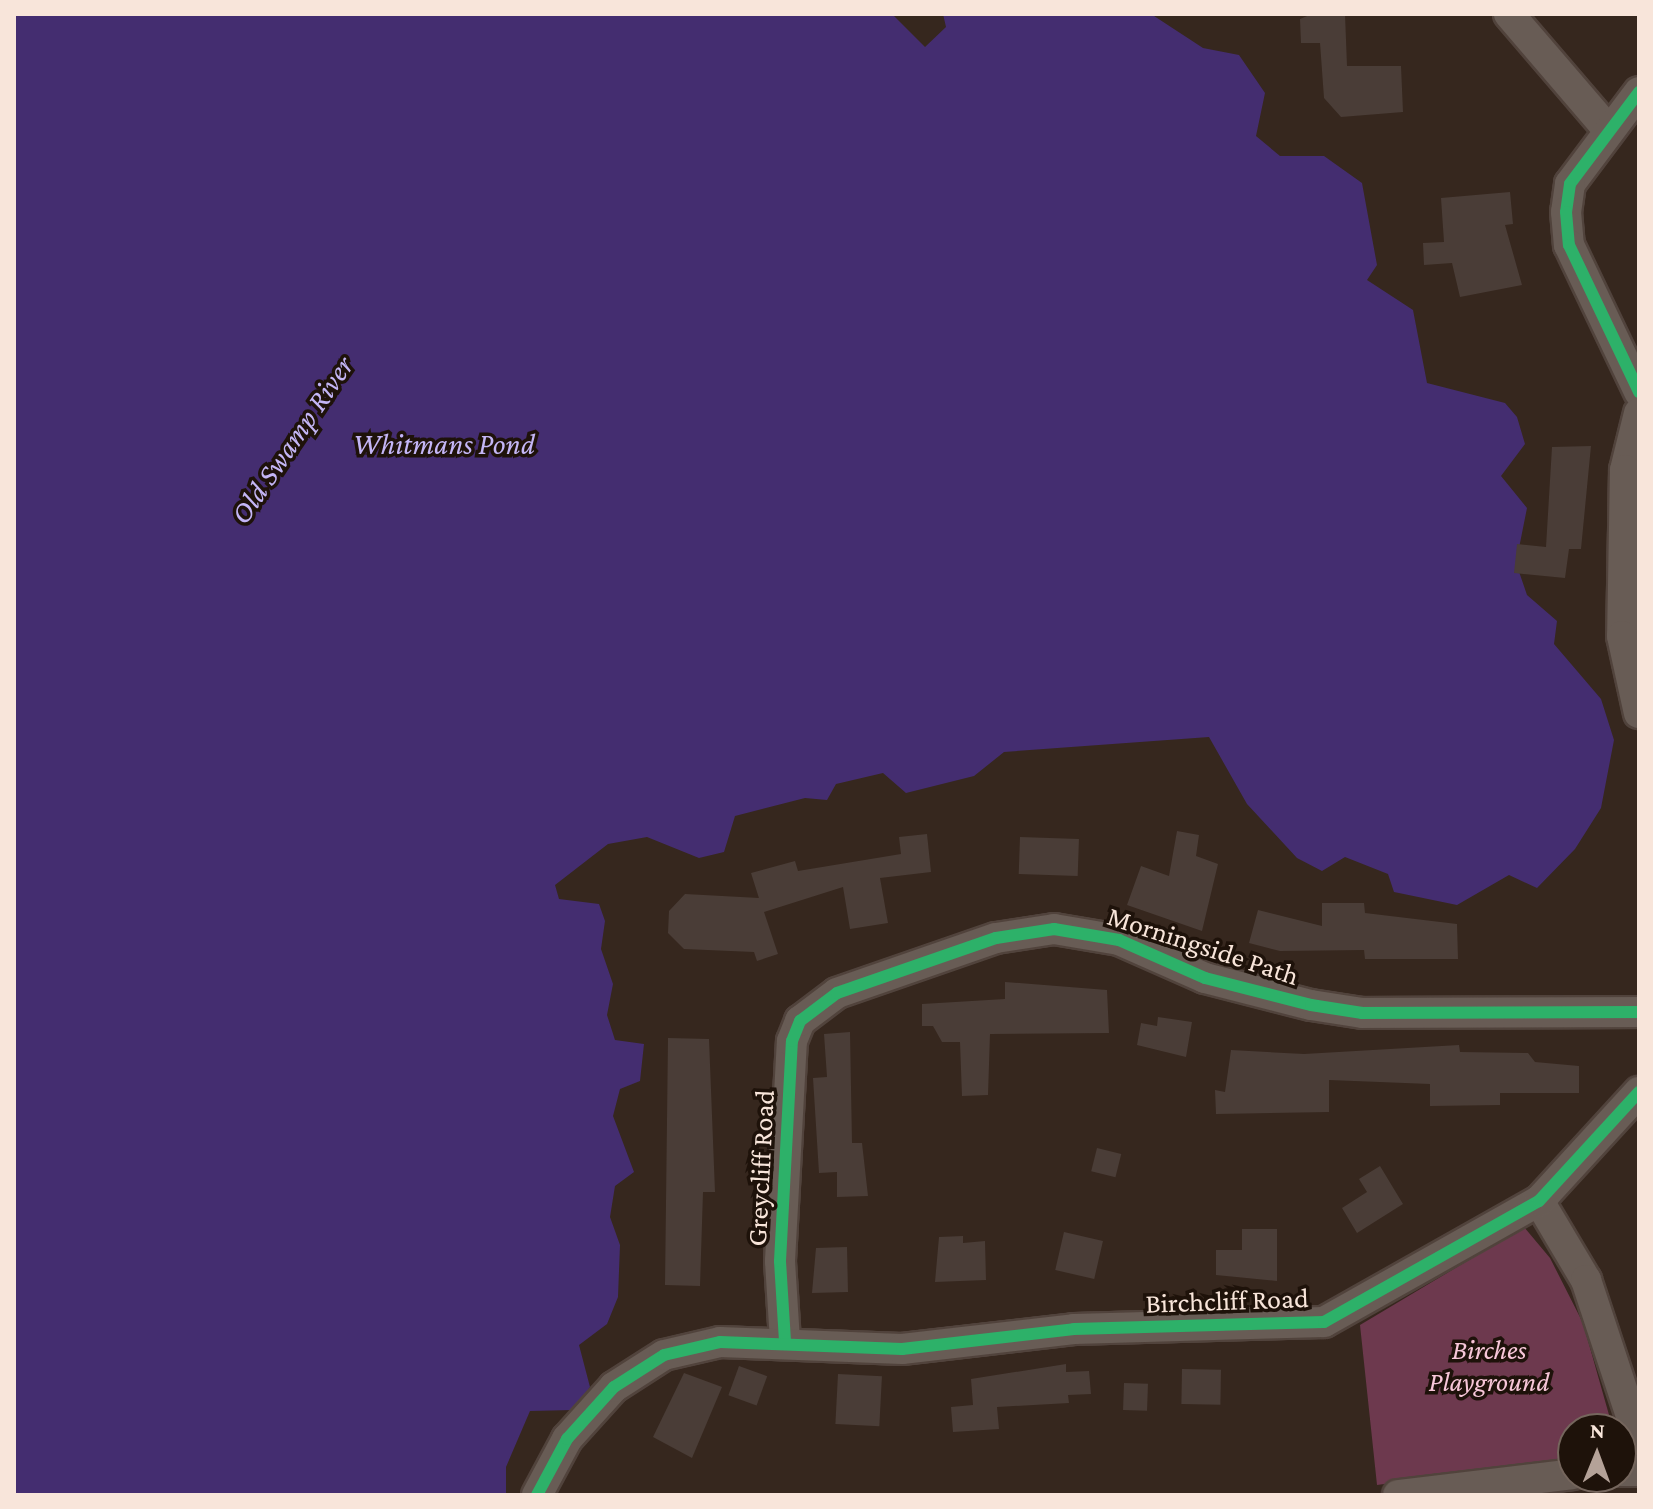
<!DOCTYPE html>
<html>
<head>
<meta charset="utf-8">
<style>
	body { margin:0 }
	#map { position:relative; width:1653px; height:1509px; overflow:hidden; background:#36271e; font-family:"Crimson Pro",serif }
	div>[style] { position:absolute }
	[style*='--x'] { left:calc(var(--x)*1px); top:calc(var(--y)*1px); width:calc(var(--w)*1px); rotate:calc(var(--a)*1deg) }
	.green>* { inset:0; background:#6d394e }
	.water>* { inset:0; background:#442d70 }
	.building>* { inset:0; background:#4a3d37; transform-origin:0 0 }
	.roads { filter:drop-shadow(2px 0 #51433c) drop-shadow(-2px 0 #51433c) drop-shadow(0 2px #51433c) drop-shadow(0 -2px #51433c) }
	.minor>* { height:30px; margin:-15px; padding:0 15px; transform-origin:15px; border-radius:15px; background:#685c55 }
	.cycleway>* { height:12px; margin:-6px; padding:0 6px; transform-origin:6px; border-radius:6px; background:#2db169 }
	span { translate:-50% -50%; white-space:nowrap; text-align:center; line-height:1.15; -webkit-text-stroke:7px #1e120a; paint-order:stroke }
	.street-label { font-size:28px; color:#f8e5da }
	.park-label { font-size:28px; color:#f8c7d9; font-style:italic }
	.water-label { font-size:30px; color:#c4b6f6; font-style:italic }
	.frame { position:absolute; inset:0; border:16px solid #f8e5da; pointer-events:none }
	.north { position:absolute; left:1557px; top:1413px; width:80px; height:80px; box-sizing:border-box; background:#1e120a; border:2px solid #75665d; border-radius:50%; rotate:1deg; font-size:22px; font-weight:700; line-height:32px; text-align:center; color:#f8e5da }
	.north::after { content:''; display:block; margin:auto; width:28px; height:36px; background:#b4a298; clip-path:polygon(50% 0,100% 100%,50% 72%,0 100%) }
</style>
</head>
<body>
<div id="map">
	<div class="green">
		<div style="clip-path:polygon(1524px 1227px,1550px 1258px,1583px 1323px,1613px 1429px,1573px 1429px,1573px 1458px,1377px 1485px,1360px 1325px)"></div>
	</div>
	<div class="water">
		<div style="clip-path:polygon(14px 14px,892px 14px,925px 47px,946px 27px,943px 14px,1151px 14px,1203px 48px,1239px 55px,1265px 93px,1256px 136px,1280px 156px,1324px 156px,1362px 183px,1377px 265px,1367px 280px,1413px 310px,1427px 383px,1505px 403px,1517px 417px,1525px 444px,1501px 476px,1527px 508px,1516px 563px,1527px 595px,1557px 621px,1554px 644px,1601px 699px,1614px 740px,1601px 808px,1575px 849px,1537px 888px,1509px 875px,1457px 905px,1394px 892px,1388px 874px,1345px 857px,1322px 871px,1297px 858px,1247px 804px,1209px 737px,1004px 752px,974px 776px,906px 793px,883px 773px,836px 784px,827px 800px,805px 798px,735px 816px,724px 852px,699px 858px,647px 837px,608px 844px,555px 885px,559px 899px,599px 904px,605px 921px,601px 949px,613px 984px,607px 1015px,615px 1040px,644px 1044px,640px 1081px,620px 1089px,613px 1116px,634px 1172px,615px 1186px,610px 1217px,620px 1245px,618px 1297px,607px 1324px,579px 1345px,590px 1387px,573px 1410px,530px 1411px,506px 1467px,506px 1495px,14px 1495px)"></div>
	</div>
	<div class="building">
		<div style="clip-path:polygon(1312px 14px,1345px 14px,1347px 66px,1401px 66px,1403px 112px,1341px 117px,1324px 98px,1320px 43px,1301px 43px,1300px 19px)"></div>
		<div style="clip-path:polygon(1510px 192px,1513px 224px,1505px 225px,1522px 285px,1460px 297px,1452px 263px,1424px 265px,1423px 243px,1444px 242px,1441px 198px)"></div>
		<div style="clip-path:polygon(1591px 446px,1581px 549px,1569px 549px,1565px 578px,1514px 573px,1517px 544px,1546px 547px,1552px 447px)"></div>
		<div style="clip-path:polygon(1177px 831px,1199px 835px,1196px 856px,1218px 864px,1202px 931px,1127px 905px,1141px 866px,1169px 876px)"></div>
		<div style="clip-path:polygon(927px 834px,931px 872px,880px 878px,888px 923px,850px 929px,843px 887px,764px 912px,778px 954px,757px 961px,754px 952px,684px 949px,668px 933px,669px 911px,685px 894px,759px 898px,763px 911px,751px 873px,795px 861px,798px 871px,901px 854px,899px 837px)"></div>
		<div style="left:1020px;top:837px;width:59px;height:37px;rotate:2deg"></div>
		<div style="clip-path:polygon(1322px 903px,1364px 903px,1365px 913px,1457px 924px,1458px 959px,1365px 959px,1364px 950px,1280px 951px,1249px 943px,1258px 910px,1322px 926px)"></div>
		<div style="clip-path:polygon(1005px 982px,1107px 990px,1109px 1033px,990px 1034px,988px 1095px,962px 1096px,960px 1042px,942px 1042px,933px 1026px,922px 1026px,922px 1004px,1005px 999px)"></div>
		<div style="clip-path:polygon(1158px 1017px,1192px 1022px,1186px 1057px,1137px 1045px,1141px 1023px,1157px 1026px)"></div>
		<div style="clip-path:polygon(850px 1032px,852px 1143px,862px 1143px,868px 1196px,837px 1197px,837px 1172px,819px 1173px,813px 1078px,827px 1077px,824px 1034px)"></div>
		<div style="clip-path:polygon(668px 1038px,709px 1039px,715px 1192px,703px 1192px,700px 1286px,665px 1285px)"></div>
		<div style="clip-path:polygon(1459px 1045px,1460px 1052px,1528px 1053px,1535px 1062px,1579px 1066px,1579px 1093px,1500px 1093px,1500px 1105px,1430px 1106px,1430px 1084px,1329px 1080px,1329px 1112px,1216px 1114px,1215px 1090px,1225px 1092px,1231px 1050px,1304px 1054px)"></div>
		<div style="left:1097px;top:1148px;width:25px;height:24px;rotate:14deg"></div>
		<div style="clip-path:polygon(1380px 1166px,1403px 1204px,1357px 1233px,1342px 1208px,1367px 1192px,1359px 1179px)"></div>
		<div style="clip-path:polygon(1242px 1229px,1277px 1229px,1277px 1281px,1216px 1275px,1216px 1250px,1242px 1250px)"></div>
		<div style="left:1064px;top:1232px;width:40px;height:39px;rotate:13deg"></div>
		<div style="clip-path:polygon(963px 1236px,963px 1243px,985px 1241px,986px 1280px,935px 1282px,939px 1237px)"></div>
		<div style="clip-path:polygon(847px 1247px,848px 1292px,812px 1293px,816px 1248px)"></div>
		<div style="clip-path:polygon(1066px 1364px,1066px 1372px,1089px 1371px,1091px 1394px,1068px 1395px,1069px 1403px,997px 1407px,999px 1429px,953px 1432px,951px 1407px,973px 1405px,971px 1379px)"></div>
		<div style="left:739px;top:1366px;width:30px;height:31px;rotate:20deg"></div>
		<div style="left:1182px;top:1369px;width:39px;height:35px;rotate:1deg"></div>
		<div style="clip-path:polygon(684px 1373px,722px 1387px,692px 1458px,653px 1437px)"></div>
		<div style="left:838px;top:1374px;width:44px;height:50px;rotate:3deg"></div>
		<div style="left:1124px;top:1383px;width:24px;height:27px;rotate:2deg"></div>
	</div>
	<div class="roads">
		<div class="minor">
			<div style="--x:1509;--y:14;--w:149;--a:49.4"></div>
			<div style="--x:1639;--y:92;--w:115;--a:126.9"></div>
			<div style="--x:1570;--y:184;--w:28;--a:98"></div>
			<div style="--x:1566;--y:212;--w:33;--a:85"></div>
			<div style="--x:1569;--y:245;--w:163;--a:64.5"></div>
			<div style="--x:1639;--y:413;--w:59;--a:103.8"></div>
			<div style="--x:1625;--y:470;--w:166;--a:91"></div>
			<div style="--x:1622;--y:636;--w:79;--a:77.6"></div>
			<div style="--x:1539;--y:1201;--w:92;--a:59.3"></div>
			<div style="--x:1586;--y:1280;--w:169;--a:71.7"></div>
			<div style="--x:785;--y:1341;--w:80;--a:-93.6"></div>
			<div style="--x:780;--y:1261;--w:220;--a:-86.9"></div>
			<div style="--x:792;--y:1041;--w:22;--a:-68"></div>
			<div style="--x:800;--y:1021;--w:46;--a:-37.1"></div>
			<div style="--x:837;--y:993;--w:168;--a:-19.1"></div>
			<div style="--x:996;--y:938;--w:59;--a:-8.8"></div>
			<div style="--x:1054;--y:929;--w:66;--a:9.6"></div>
			<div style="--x:1119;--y:940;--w:94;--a:23.8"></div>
			<div style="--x:1205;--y:978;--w:109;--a:14.3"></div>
			<div style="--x:1311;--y:1005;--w:52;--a:8.9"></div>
			<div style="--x:1362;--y:1013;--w:277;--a:-0.2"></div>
			<div style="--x:1621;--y:1471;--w:18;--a:0"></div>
			<div style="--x:537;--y:1495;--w:64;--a:-61.8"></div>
			<div style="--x:567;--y:1439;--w:70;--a:-47.9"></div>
			<div style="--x:614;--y:1387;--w:59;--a:-32.6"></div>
			<div style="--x:664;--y:1355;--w:57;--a:-13.1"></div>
			<div style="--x:720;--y:1342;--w:182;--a:2.2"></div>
			<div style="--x:902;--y:1349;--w:173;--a:-6.6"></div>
			<div style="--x:1074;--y:1329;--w:250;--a:-1.6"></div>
			<div style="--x:1324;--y:1322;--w:247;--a:-29.4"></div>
			<div style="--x:1539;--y:1201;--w:148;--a:-47.5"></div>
			<div style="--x:1398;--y:1495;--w:176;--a:-6.8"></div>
		</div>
	</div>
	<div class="cycleway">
		<div style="--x:1639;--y:92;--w:115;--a:126.9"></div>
		<div style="--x:1570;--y:184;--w:28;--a:98"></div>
		<div style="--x:1566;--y:212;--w:33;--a:85"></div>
		<div style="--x:1569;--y:245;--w:163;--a:64.5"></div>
		<div style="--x:785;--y:1341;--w:80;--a:-93.6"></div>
		<div style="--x:780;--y:1261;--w:220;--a:-86.9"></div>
		<div style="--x:792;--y:1041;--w:22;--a:-68"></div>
		<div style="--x:800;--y:1021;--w:46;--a:-37.1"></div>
		<div style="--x:837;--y:993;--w:168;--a:-19.1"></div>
		<div style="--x:996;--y:938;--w:59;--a:-8.8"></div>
		<div style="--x:1054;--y:929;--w:66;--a:9.6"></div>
		<div style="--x:1119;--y:940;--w:94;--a:23.8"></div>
		<div style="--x:1205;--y:978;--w:109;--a:14.3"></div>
		<div style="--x:1311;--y:1005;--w:52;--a:8.9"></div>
		<div style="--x:1362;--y:1013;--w:277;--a:-0.2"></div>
		<div style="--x:537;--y:1495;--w:64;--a:-61.8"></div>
		<div style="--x:567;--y:1439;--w:70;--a:-47.9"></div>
		<div style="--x:614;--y:1387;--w:59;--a:-32.6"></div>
		<div style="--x:664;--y:1355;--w:57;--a:-13.1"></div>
		<div style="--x:720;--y:1342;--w:182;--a:2.2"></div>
		<div style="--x:902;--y:1349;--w:173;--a:-6.6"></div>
		<div style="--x:1074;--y:1329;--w:250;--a:-1.6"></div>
		<div style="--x:1324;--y:1322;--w:247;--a:-29.4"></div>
		<div style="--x:1539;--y:1201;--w:148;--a:-47.5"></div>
	</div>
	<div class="street-label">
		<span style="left:1203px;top:946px;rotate:18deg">Morningside Path</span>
		<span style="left:761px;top:1168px;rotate:-87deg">Greycliff Road</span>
		<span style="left:1227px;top:1301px;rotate:-2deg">Birchcliff Road</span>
	</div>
	<div class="park-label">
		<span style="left:1489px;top:1366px">Birches<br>Playground</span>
	</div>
	<div class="water-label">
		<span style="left:292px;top:440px;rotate:-56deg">Old Swamp River</span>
		<span style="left:444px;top:444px">Whitmans Pond</span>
	</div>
	<div class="frame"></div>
	<div class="north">N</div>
</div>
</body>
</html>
